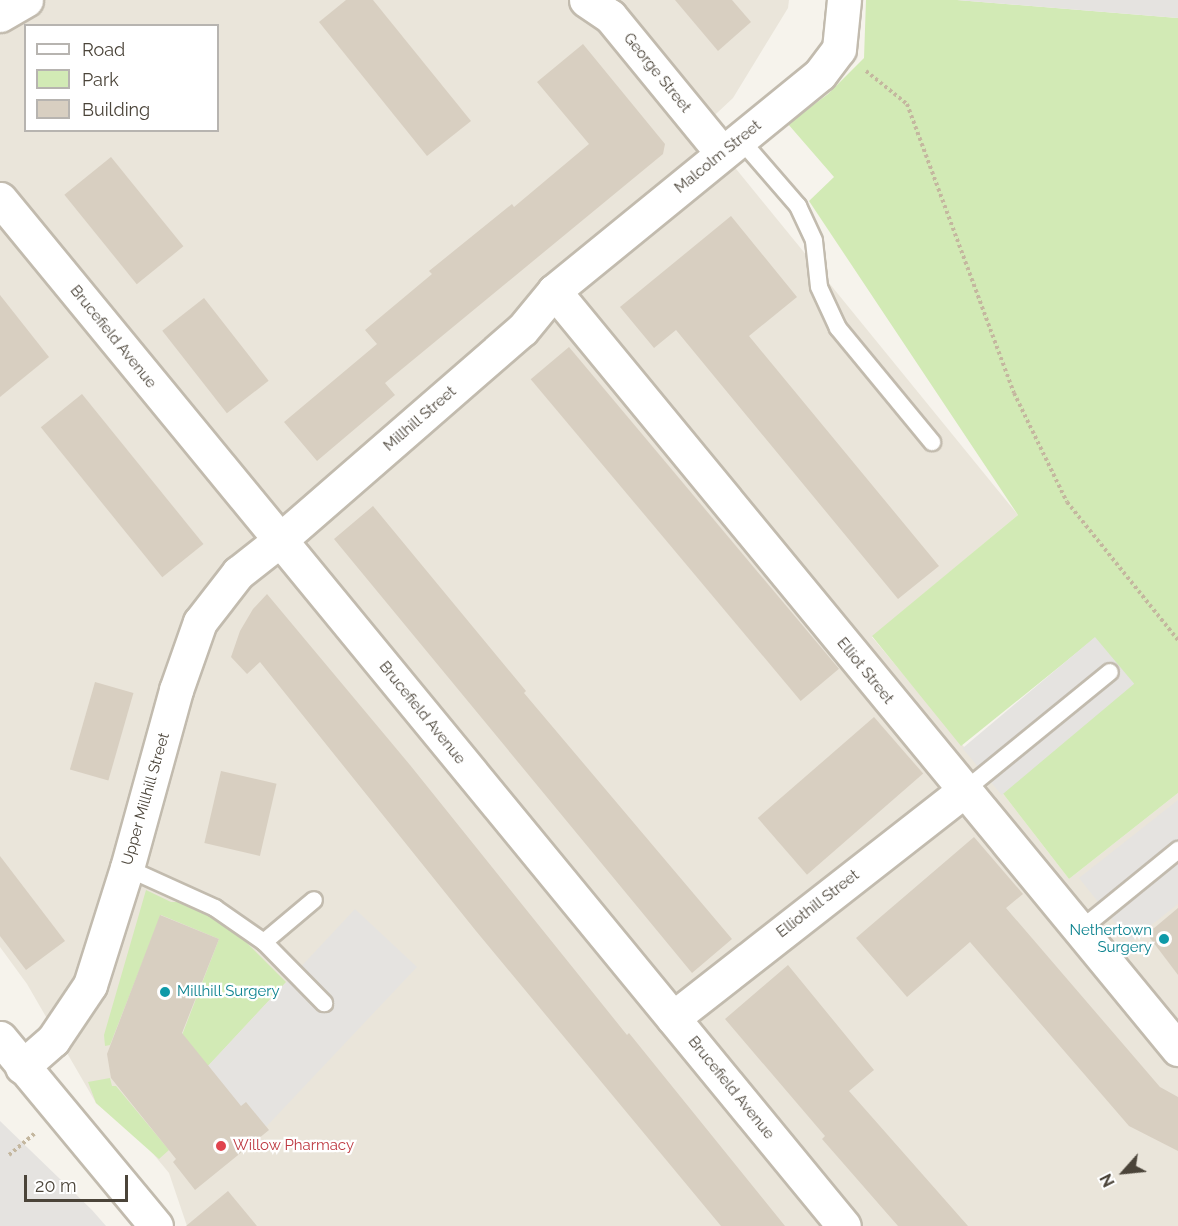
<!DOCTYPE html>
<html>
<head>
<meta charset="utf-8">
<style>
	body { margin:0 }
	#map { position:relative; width:1178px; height:1226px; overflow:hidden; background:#f6f3ec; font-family:Raleway,sans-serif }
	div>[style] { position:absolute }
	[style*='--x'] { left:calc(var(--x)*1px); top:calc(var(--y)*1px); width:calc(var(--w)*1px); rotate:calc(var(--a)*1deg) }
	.residential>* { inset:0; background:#eae5da }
	.green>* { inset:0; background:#d2eab5 }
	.parking>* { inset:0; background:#e5e3e0; transform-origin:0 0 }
	.building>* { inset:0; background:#d8cfc1; transform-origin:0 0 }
	.path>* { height:4px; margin-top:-2px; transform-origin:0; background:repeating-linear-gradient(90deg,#c4b79f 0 3px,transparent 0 6px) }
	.roads { filter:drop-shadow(2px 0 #c2bbae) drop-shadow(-2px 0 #c2bbae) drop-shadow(0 2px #c2bbae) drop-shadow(0 -2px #c2bbae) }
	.service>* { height:16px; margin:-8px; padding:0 8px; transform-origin:8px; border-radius:8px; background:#fff }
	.minor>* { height:33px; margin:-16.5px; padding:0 16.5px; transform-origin:16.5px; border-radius:16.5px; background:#fff }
	.tertiary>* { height:33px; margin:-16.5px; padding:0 16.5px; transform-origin:16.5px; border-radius:16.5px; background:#fff }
	.dots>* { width:16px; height:16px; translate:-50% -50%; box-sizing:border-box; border:3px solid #fff; border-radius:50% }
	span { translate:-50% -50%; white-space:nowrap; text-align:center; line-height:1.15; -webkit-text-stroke:4.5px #fff; paint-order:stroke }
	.street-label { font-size:15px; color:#4b4439 }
	.culture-label { font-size:15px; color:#0d838f }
	.right { translate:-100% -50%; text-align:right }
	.left { translate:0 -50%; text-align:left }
	.health-label { font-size:15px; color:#be3a42 }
	.legend { position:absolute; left:24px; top:24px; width:195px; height:108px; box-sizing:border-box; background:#fff; border:2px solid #b7b4b0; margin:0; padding:8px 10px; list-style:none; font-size:18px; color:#4b4439 }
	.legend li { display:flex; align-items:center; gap:12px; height:30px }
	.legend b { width:30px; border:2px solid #b7b4b0 }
	.north { position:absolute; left:1094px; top:1142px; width:60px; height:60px; -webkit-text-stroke:4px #fff; paint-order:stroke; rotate:243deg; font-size:16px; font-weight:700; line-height:24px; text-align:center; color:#4b4439 }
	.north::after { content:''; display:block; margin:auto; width:21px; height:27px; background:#4b4439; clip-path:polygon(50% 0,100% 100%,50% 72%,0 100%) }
	.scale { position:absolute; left:24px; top:1175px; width:104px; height:27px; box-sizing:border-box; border:3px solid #4b4439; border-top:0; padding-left:8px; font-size:18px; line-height:21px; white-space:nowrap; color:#4b4439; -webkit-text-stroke:4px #fff; paint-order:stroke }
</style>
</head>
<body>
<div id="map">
	<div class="residential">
		<div style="clip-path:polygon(evenodd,0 0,789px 0,788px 8px,733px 98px,702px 127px,1018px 515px,872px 637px,1001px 791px,1069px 879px,1178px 793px,1178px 1226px,187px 1226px,169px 1173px,145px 1144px,96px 1103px,27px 984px,0 947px,0 0,26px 26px,218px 26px,218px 130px,26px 130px,26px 26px)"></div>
	</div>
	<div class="green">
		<div style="clip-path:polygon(866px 0,957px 0,1178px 18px,1178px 793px,1069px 879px,1001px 791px,1133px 684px,1095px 638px,961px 746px,872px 636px,1018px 515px,809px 201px,834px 177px,788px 124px,828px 94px,864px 58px)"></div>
		<div style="clip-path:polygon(146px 890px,171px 902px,186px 902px,234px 930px,286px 982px,208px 1066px,174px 1056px,219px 939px,161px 915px,110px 1045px,105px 1046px,104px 1035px)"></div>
		<div style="clip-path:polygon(110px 1078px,112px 1086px,116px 1086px,169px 1150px,159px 1159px,96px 1103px,88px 1082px)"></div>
	</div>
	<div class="parking">
		<div style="clip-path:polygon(957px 0,1178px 0,1178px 18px)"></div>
		<div style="left:1095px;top:637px;width:61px;height:173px;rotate:50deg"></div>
		<div style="clip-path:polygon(1178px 800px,1178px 904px,1130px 942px,1079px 878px)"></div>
		<div style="clip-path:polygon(355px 909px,417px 967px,266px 1127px,227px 1118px,208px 1066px)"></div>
		<div style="clip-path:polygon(0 1121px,92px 1210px,106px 1226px,0 1226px)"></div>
	</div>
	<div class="building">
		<div style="clip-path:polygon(346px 0,373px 0,471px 121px,427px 156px,319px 22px)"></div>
		<div style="clip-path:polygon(675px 0,732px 0,751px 22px,718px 51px)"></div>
		<div style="clip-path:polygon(583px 44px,665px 144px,663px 154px,385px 383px,395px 395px,317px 461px,284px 422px,377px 344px,365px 330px,432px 274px,429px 271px,512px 204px,514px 207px,589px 144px,537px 82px)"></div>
		<div style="left:111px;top:157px;width:115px;height:60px;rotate:51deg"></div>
		<div style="clip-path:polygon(731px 216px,797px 297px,749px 336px,939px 566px,898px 599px,676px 330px,654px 348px,620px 307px)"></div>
		<div style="clip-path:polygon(0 295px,49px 357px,0 397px)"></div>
		<div style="left:204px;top:298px;width:105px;height:53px;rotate:52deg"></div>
		<div style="left:569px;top:347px;width:420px;height:50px;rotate:50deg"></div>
		<div style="left:82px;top:394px;width:193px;height:53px;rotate:51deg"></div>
		<div style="clip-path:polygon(373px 506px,526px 691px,524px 693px,732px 939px,692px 973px,334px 539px)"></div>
		<div style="clip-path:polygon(267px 594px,410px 765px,627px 1035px,629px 1033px,785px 1226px,721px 1226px,476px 931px,260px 662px,247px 674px,231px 657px,240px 631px,253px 609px)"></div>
		<div style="left:95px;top:682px;width:40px;height:91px;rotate:16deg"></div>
		<div style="left:874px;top:717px;width:75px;height:154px;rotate:49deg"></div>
		<div style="left:221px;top:771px;width:57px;height:74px;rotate:13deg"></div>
		<div style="clip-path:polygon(974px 837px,1023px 894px,1006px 908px,1160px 1087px,1178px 1097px,1178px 1151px,1129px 1126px,970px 942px,907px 997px,856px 938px)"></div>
		<div style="clip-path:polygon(0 856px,65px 941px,26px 970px,0 936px)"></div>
		<div style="clip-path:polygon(1178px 908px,1178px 975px,1147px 934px)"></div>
		<div style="clip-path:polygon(160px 915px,219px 939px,182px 1033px,241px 1106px,246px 1102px,269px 1130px,195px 1190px,173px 1162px,176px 1159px,111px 1078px,107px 1054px)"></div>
		<div style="clip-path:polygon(788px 965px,874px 1070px,849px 1091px,968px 1226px,898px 1226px,822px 1139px,825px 1136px,725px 1019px)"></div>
		<div style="clip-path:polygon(228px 1191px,257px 1226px,186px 1226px)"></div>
	</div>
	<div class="path">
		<div style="--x:866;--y:71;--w:53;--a:38.8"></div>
		<div style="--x:907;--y:104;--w:308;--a:69.7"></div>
		<div style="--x:1014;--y:393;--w:121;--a:64.1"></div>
		<div style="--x:1067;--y:502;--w:177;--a:51.2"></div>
		<div style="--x:9;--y:1155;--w:34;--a:-40"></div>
	</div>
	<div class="roads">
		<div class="service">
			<div style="--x:740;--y:139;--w:89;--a:49.1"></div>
			<div style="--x:798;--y:206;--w:38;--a:65"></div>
			<div style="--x:814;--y:241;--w:46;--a:83.8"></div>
			<div style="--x:819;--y:287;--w:45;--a:65.1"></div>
			<div style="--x:838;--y:328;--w:148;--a:50.5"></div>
			<div style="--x:964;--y:791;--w:188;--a:-39.2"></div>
			<div style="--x:127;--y:868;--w:97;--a:24.4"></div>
			<div style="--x:215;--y:908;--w:60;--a:34.8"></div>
			<div style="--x:264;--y:942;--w:86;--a:45.5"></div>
			<div style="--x:1080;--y:930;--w:127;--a:-39.2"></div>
			<div style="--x:264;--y:942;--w:65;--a:-40"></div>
		</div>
		<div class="minor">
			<div style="--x:586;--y:0;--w:29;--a:34"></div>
			<div style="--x:610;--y:16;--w:177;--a:50.7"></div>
			<div style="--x:0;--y:15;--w:30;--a:-30"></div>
			<div style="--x:0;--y:199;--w:1329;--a:50.59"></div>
			<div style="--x:554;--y:291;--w:982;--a:50.54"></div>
			<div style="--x:673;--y:1018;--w:369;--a:-38"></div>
			<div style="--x:22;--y:1067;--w:41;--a:-41.1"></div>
			<div style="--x:53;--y:1040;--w:66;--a:-56.1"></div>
			<div style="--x:90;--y:985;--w:123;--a:-72.5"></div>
			<div style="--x:127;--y:868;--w:185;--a:-74.6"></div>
			<div style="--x:176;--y:690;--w:72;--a:-70.6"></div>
			<div style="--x:200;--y:622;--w:62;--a:-52.2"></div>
			<div style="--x:238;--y:573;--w:53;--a:-38.2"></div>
			<div style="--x:280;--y:540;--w:320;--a:-41"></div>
			<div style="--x:522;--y:330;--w:50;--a:-50.6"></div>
			<div style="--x:554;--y:291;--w:343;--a:-39.2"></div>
			<div style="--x:820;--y:74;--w:31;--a:-53"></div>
			<div style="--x:839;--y:49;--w:49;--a:-84.2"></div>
		</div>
		<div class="tertiary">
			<div style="--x:0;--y:1038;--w:244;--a:50.3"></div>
		</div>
	</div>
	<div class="dots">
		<div style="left:1164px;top:939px;background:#0f9aa8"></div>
		<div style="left:165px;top:992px;background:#0f9aa8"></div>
		<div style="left:221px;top:1146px;background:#e0444e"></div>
	</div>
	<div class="street-label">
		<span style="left:657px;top:73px;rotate:51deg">George Street</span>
		<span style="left:718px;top:157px;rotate:-39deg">Malcolm Street</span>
		<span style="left:113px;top:337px;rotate:51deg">Brucefield Avenue</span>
		<span style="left:420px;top:419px;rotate:-41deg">Millhill Street</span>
		<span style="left:865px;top:671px;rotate:51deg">Elliot Street</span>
		<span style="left:422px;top:713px;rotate:51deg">Brucefield Avenue</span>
		<span style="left:146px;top:799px;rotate:-74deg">Upper Millhill Street</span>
		<span style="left:818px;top:904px;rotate:-38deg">Elliothill Street</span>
		<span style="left:731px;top:1088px;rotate:51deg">Brucefield Avenue</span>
	</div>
	<div class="culture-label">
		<span class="right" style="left:1152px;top:939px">Nethertown<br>Surgery</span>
		<span class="left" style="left:177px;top:992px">Millhill Surgery</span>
	</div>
	<div class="health-label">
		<span class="left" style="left:233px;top:1146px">Willow Pharmacy</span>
	</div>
	<ul class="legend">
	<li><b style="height:8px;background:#fff"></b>Road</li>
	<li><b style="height:16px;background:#d2eab5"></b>Park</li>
	<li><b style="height:16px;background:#d8cfc1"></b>Building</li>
	</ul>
	<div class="north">N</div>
	<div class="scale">20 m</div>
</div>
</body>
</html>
